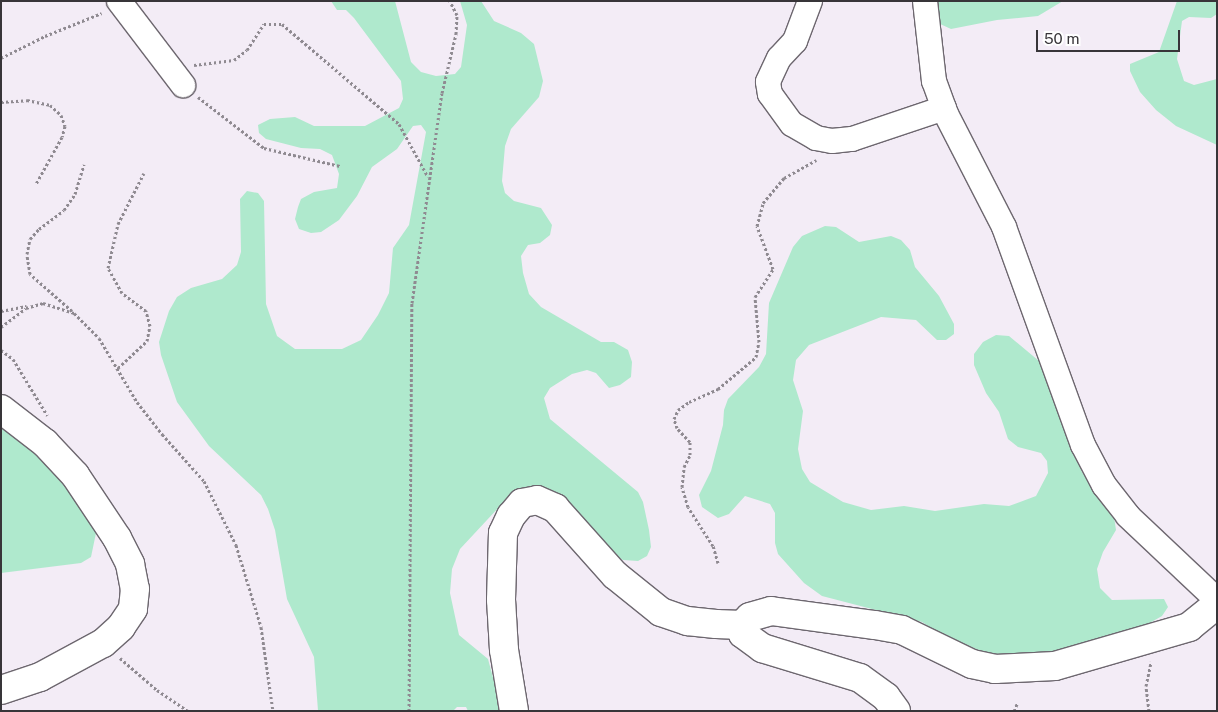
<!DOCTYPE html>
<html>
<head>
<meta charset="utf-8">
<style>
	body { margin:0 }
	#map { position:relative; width:1218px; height:712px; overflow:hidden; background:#f3ecf6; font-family:"Public Sans",sans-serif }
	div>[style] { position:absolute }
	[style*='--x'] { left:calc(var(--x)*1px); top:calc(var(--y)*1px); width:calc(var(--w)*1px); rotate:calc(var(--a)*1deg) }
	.green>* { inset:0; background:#afe9cd }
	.path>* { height:3px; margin-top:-1.5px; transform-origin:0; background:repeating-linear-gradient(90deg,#8f8a91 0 2.5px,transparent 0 5px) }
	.roads { filter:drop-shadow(1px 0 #6d676f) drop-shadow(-1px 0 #6d676f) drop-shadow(0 1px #6d676f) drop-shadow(0 -1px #6d676f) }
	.minor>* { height:24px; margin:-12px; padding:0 12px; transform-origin:12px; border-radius:12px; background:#fff }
	.major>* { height:28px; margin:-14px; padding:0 14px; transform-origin:14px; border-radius:14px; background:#fff }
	span { translate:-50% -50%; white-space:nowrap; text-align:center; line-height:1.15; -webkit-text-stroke:4px #fff; paint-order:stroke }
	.frame { position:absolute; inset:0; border:2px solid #383539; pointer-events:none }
	.scale { position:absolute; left:1036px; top:30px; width:144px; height:22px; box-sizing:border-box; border:2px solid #383539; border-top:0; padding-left:6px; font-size:15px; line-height:18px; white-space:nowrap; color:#383539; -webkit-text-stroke:4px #fff; paint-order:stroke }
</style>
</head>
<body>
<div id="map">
	<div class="green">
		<div style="clip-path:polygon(331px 1px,395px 1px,411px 62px,421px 72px,436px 76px,455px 74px,461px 67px,467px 25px,460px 1px,481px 1px,494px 21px,521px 33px,534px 44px,543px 81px,539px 97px,511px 129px,505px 146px,502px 181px,505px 193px,514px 201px,541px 208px,552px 225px,550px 235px,540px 243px,528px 245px,521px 256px,523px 273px,529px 294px,541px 307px,601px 342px,614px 342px,628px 350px,632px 362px,631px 377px,620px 385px,609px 388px,596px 373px,587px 370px,572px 374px,550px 388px,544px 398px,550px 419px,638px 492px,643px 502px,649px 530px,651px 547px,647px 556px,638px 561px,623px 560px,602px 546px,552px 492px,525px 487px,514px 491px,460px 549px,452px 569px,450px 593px,459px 635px,488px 659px,502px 711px,468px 711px,466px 707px,457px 707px,453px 711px,318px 711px,314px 657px,287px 599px,275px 530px,268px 509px,261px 495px,209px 446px,177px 402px,161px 355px,159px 342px,169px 311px,177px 297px,191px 288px,222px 279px,237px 265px,241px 252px,240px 199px,247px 191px,258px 193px,264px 201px,266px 304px,277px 336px,295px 349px,342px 349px,361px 340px,378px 315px,389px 293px,393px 248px,409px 225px,426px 132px,421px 125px,413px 126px,397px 149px,372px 167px,357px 196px,339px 220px,321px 232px,311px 233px,299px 229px,295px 219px,298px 207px,301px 199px,314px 192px,337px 188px,339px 174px,332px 155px,320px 149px,301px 148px,266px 139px,259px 133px,258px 125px,270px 119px,295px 117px,314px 126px,365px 126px,399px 108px,403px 99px,401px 81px,354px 18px,346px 10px,337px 10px)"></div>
		<div style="clip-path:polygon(938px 1px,1063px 1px,1038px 16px,997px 20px,951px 29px,938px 23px,935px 9px)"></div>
		<div style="clip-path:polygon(1177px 1px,1217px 1px,1217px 14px,1211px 18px,1189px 17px,1182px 21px,1177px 59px,1184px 81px,1194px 85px,1217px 79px,1217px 145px,1176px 126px,1156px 110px,1140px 92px,1130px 71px,1130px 64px,1159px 52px)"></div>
		<div style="clip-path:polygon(825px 226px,836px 227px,859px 242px,891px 236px,901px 240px,910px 250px,915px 267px,939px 296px,954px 324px,954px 334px,946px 340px,937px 340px,916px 320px,881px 317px,809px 345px,796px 360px,793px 380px,803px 411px,798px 449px,802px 469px,810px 482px,843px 502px,871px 510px,904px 506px,935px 511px,984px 504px,1009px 506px,1036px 496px,1048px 473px,1047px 461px,1041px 453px,1018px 447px,1008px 439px,999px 412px,986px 393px,974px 365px,974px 354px,983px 342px,996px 335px,1009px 336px,1039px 361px,1082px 472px,1114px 517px,1116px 530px,1103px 552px,1097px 569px,1100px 588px,1112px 600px,1164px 599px,1168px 607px,1162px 616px,1146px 625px,1047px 654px,996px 657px,942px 635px,922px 622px,822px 596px,804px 583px,778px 554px,775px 543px,775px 513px,770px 504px,745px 496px,729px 514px,718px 518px,702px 507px,699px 495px,711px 471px,723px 425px,724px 410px,728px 399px,759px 367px,766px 354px,769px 303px,793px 247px,802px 236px)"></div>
		<div style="clip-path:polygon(1px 425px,42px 458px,90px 512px,96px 533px,91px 557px,81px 563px,1px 573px)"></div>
	</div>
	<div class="path">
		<div style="--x:1;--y:58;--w:49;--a:-26.6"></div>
		<div style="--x:45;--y:36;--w:61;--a:-22"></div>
		<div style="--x:194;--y:65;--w:40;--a:-7.1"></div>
		<div style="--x:234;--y:60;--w:16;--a:-38"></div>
		<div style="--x:247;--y:50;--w:31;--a:-57"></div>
		<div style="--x:264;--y:24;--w:18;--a:0"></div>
		<div style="--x:282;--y:24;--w:154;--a:40.5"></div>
		<div style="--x:399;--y:124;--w:60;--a:61.3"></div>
		<div style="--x:198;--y:97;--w:83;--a:37.7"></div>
		<div style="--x:264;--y:148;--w:78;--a:13.3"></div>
		<div style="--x:1;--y:102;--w:26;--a:-4"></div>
		<div style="--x:27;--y:100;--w:24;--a:12"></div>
		<div style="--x:50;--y:105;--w:15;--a:42"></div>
		<div style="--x:61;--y:115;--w:12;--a:70"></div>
		<div style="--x:65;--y:126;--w:11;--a:105"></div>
		<div style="--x:62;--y:137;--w:54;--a:119"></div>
		<div style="--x:1;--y:311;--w:26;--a:-11"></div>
		<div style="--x:72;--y:311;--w:56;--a:-138.6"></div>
		<div style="--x:30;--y:274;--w:20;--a:-99"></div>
		<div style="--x:27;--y:254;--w:15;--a:-79"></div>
		<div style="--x:30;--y:239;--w:13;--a:-48"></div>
		<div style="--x:39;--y:229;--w:31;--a:-37"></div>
		<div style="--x:64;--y:210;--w:19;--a:-55"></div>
		<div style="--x:75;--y:194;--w:31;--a:-73"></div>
		<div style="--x:1;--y:327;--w:31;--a:-37"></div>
		<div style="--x:26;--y:308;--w:18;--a:-16"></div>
		<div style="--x:43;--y:303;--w:33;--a:18"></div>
		<div style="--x:74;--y:313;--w:35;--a:45"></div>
		<div style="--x:99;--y:338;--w:74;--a:59.3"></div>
		<div style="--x:137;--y:402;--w:41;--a:52"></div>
		<div style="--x:162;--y:434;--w:63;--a:48.2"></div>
		<div style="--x:204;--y:481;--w:72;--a:63.4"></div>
		<div style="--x:236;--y:545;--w:86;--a:73"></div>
		<div style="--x:261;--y:627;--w:85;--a:81.9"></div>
		<div style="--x:1;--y:350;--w:15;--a:37"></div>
		<div style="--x:13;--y:359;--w:66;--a:58.7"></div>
		<div style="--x:118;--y:368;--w:40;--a:-43"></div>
		<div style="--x:147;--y:341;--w:15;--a:-79"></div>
		<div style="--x:150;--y:326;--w:16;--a:-105"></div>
		<div style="--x:146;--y:311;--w:30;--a:-143"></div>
		<div style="--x:122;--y:293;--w:29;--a:-119"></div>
		<div style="--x:108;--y:268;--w:45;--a:-77.2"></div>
		<div style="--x:118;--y:224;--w:57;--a:-63"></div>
		<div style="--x:718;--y:563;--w:18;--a:-106"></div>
		<div style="--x:713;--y:546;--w:46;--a:-122.7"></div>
		<div style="--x:688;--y:507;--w:21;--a:-107"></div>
		<div style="--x:682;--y:487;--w:20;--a:-84"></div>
		<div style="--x:684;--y:467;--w:13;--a:-63"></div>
		<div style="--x:690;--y:455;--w:13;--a:-90"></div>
		<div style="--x:690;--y:442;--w:19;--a:-133"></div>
		<div style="--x:677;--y:428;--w:9;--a:-108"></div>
		<div style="--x:674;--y:419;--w:10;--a:-66"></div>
		<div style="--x:678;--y:410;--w:14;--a:-36"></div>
		<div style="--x:689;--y:402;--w:32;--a:-24"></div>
		<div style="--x:718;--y:389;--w:50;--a:-40.1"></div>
		<div style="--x:756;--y:357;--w:15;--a:-79"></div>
		<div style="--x:759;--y:342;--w:45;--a:-95.1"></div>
		<div style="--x:755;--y:297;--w:33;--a:-57"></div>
		<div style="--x:773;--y:269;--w:46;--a:-110.4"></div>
		<div style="--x:757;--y:226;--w:24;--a:-75"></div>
		<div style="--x:763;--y:203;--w:33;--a:-50"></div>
		<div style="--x:784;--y:178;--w:37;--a:-29"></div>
		<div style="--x:120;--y:658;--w:49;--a:40.9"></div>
		<div style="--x:157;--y:690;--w:37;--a:34"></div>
		<div style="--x:409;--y:711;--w:408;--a:-89.6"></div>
		<div style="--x:412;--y:303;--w:212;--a:-81.9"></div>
		<div style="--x:442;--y:93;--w:61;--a:-76.7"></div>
		<div style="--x:456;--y:34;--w:19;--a:-87"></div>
		<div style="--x:457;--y:15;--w:16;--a:-117"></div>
		<div style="--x:1014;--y:711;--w:8;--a:-67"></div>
		<div style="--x:1149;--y:711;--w:25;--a:-97"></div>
		<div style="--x:1146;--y:686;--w:25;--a:-78"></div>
	</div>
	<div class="roads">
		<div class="minor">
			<div style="--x:119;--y:1;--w:106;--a:52.7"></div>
			<div style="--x:810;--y:1;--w:43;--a:110.6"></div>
			<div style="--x:795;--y:41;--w:23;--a:133"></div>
			<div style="--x:779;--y:58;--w:26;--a:115"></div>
			<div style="--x:768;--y:82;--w:12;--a:81"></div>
			<div style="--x:770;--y:94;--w:37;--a:54"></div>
			<div style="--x:792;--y:124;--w:28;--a:30"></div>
			<div style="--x:816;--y:138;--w:16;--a:11"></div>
			<div style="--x:832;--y:141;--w:20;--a:-6"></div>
			<div style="--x:852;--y:139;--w:97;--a:-18.6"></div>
			<div style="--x:925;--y:1;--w:81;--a:83.6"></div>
			<div style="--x:934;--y:81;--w:35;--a:70"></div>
			<div style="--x:946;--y:114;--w:127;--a:62.8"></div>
			<div style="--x:1004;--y:227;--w:232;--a:70.1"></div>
			<div style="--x:1083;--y:445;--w:45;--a:62.3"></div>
			<div style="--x:1104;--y:485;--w:39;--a:52"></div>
			<div style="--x:1128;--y:516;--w:122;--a:43.3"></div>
		</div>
		<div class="major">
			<div style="--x:1;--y:409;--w:56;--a:37.7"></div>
			<div style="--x:45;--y:443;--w:44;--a:46.8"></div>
			<div style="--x:75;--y:475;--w:76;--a:56.3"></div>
			<div style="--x:117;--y:538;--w:29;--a:63"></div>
			<div style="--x:130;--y:564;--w:25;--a:79"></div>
			<div style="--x:135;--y:589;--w:20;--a:96"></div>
			<div style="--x:133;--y:609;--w:22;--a:124"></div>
			<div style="--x:121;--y:627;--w:24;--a:138"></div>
			<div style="--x:103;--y:643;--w:72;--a:151.6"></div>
			<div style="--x:40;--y:677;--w:41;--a:161.6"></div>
			<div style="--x:742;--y:625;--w:9;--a:84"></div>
			<div style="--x:743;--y:634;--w:24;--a:36"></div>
			<div style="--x:762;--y:648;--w:102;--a:17"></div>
			<div style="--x:860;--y:678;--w:32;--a:36"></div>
			<div style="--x:886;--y:697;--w:17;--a:54"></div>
			<div style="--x:514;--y:711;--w:62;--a:-99.3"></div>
			<div style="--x:504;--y:650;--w:50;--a:-93.4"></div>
			<div style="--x:501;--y:600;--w:67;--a:-88.3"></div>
			<div style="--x:503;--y:533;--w:19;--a:-65"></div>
			<div style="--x:511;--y:516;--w:17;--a:-50"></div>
			<div style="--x:522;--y:503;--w:15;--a:-11"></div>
			<div style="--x:537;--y:500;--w:20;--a:24"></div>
			<div style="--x:555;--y:508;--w:90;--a:48.2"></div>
			<div style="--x:615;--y:575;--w:59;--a:38.8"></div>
			<div style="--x:661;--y:612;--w:28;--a:19"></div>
			<div style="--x:687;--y:621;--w:29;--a:6"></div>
			<div style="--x:716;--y:624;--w:26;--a:2"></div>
			<div style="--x:742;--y:625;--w:11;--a:-45"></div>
			<div style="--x:750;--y:617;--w:22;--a:-16"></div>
			<div style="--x:771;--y:611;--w:105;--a:7.7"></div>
			<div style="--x:875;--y:625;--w:27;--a:10"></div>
			<div style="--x:902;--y:630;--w:78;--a:25.9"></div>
			<div style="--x:972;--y:664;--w:24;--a:12"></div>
			<div style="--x:995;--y:669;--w:60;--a:-2.9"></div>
			<div style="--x:1055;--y:666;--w:140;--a:-16.2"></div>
			<div style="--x:1189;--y:627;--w:36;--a:-39"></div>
		</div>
	</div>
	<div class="frame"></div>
	<div class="scale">50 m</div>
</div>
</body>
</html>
